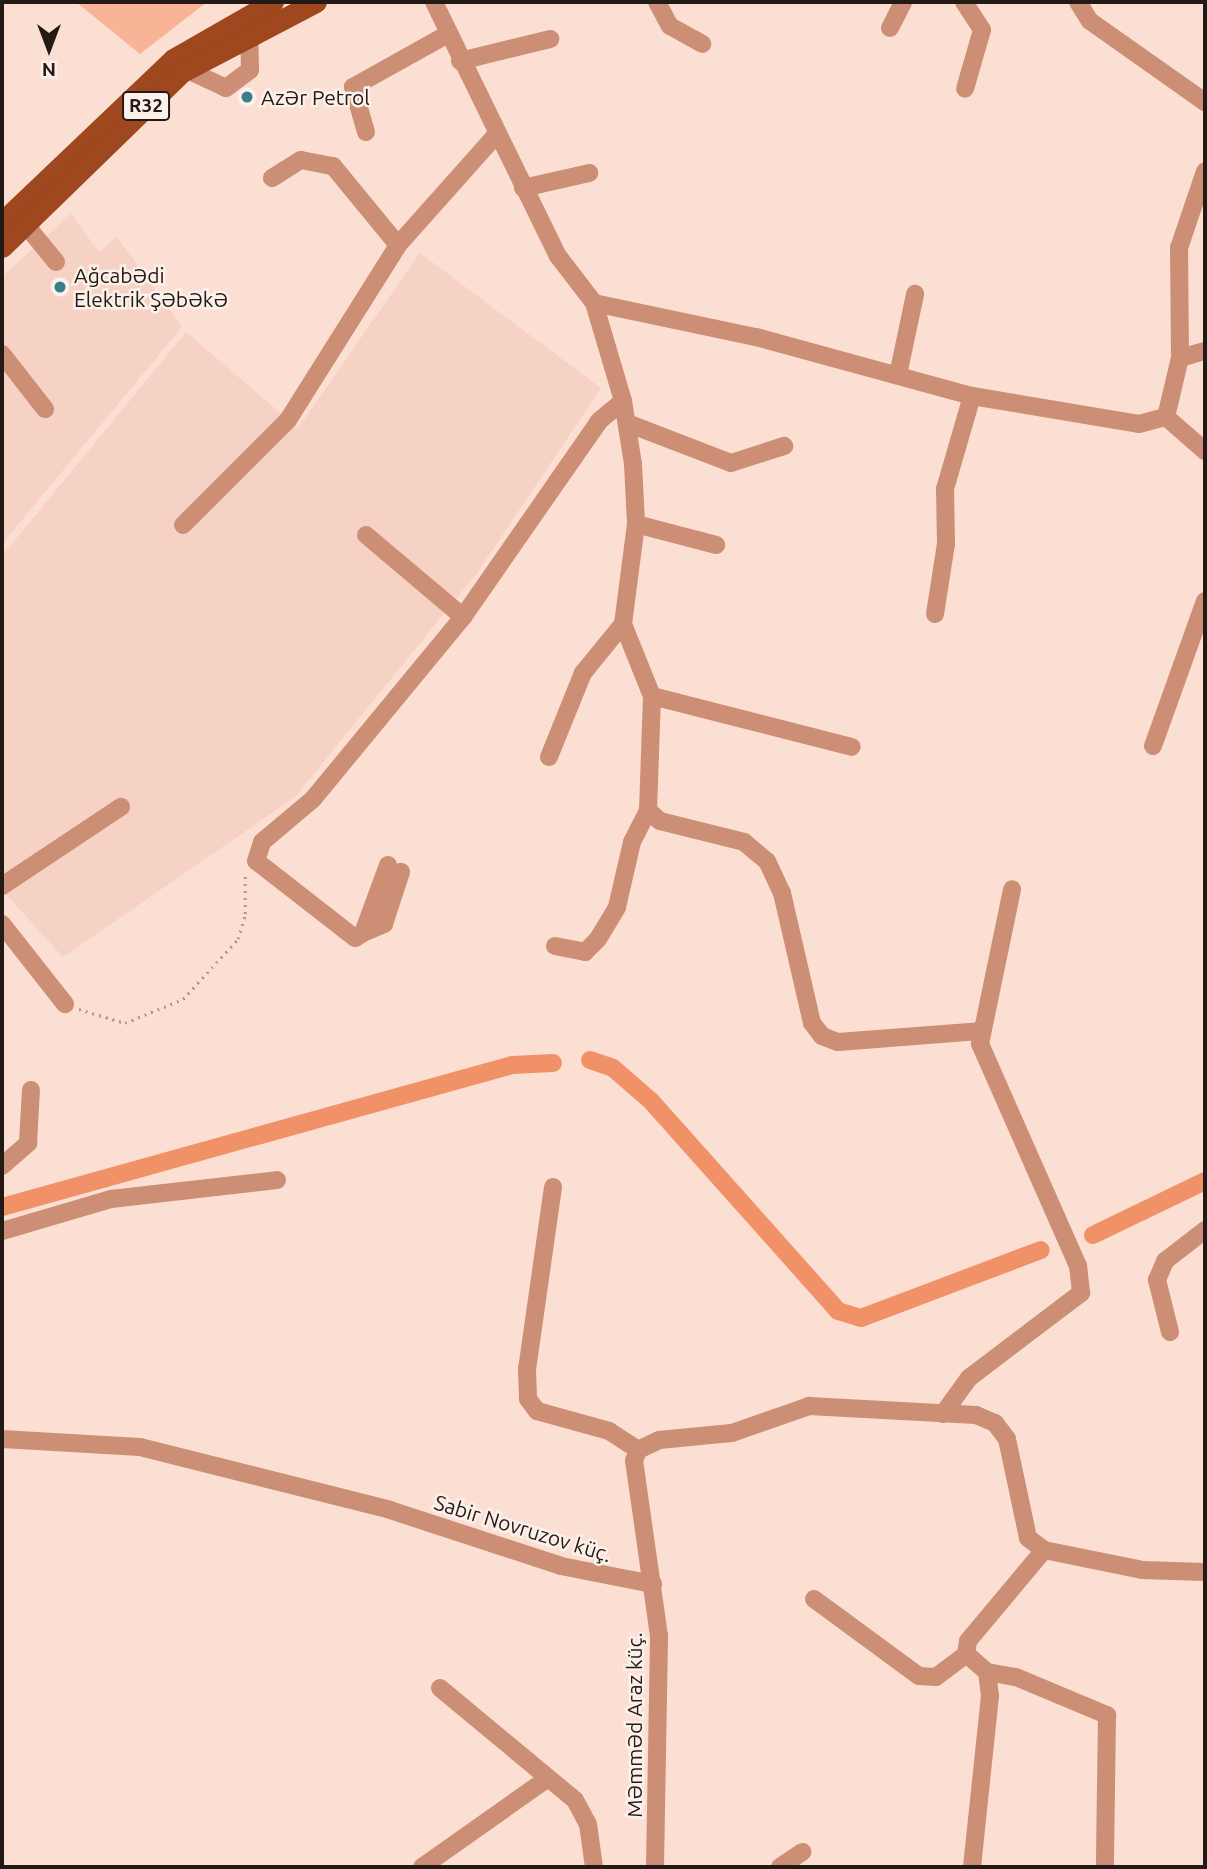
<!DOCTYPE html>
<html>
<head>
<meta charset="utf-8">
<style>
	body { margin:0 }
	#map { position:relative; width:1207px; height:1869px; overflow:hidden; background:#fbdfd3; font-family:Ubuntu,sans-serif }
	div>[style] { position:absolute }
	[style*='--x'] { left:calc(var(--x)*1px); top:calc(var(--y)*1px); width:calc(var(--w)*1px); rotate:calc(var(--a)*1deg) }
	.built>* { inset:0; background:#f6d2c4 }
	.green>* { inset:0; background:#f9b397 }
	.canal>* { height:18px; margin:-9px; padding:0 9px; transform-origin:9px; border-radius:9px; background:#f09168 }
	.path>* { height:2.5px; margin-top:-1.25px; transform-origin:0; background:repeating-linear-gradient(90deg,#ad988f 0 2px,transparent 0 7px) }
	.minor>* { height:18px; margin:-9px; padding:0 9px; transform-origin:9px; border-radius:9px; background:#cc8e74 }
	.major>* { height:21px; margin:-10.5px; padding:0 10.5px; transform-origin:10.5px; border-radius:10.5px; background:#9f471e }
	.dots>* { width:19px; height:19px; translate:-50% -50%; box-sizing:border-box; border:4px solid #fcf0eb; border-radius:50% }
	span { translate:-50% -50%; white-space:nowrap; text-align:center; line-height:1.15; -webkit-text-stroke:5px #fcf0eb; paint-order:stroke }
	.shield-label span { padding:2px 5px; background:#fcf0eb; border:2px solid; border-radius:5px; -webkit-text-stroke-width:0 }
	.shield-label { font-size:19px; color:#231915; font-weight:700 }
	.poi-label { font-size:21px; color:#231915 }
	.left { translate:0 -50%; text-align:left }
	.street-label { font-size:21px; color:#231915 }
	.frame { position:absolute; inset:0; border:4px solid #231915; pointer-events:none }
	.north { position:absolute; left:14px; top:14px; width:70px; height:70px; -webkit-text-stroke:5px #fcf0eb; paint-order:stroke; rotate:180deg; font-size:19px; font-weight:700; line-height:28px; text-align:center; color:#231915 }
	.north::after { content:''; display:block; margin:auto; width:24px; height:32px; background:#231915; clip-path:polygon(50% 0,100% 100%,50% 72%,0 100%) }
</style>
</head>
<body>
<div id="map">
	<div class="built">
		<div style="clip-path:polygon(71px 214px,99px 252px,117px 237px,182px 327px,2px 544px,2px 277px)"></div>
		<div style="clip-path:polygon(420px 253px,601px 388px,477px 573px,295px 797px,63px 957px,2px 890px,2px 556px,186px 332px,298px 428px)"></div>
	</div>
	<div class="green">
		<div style="clip-path:polygon(76px 2px,207px 2px,140px 54px)"></div>
	</div>
	<div class="canal">
		<div style="--x:590;--y:1060;--w:24;--a:19"></div>
		<div style="--x:613;--y:1068;--w:50;--a:41"></div>
		<div style="--x:651;--y:1101;--w:281;--a:48.3"></div>
		<div style="--x:838;--y:1311;--w:24;--a:17"></div>
		<div style="--x:861;--y:1318;--w:192;--a:-20.7"></div>
		<div style="--x:2;--y:1207;--w:529;--a:-15.56"></div>
		<div style="--x:512;--y:1065;--w:41;--a:-2.8"></div>
		<div style="--x:1093;--y:1235;--w:124;--a:-25.7"></div>
	</div>
	<div class="path">
		<div style="--x:79;--y:1009;--w:48;--a:16.9"></div>
		<div style="--x:125;--y:1023;--w:63;--a:-22.5"></div>
		<div style="--x:183;--y:999;--w:81;--a:-47.5"></div>
		<div style="--x:238;--y:939;--w:26;--a:-74"></div>
		<div style="--x:245;--y:914;--w:40;--a:-90"></div>
	</div>
	<div class="minor">
		<div style="--x:434;--y:2;--w:283;--a:64"></div>
		<div style="--x:558;--y:256;--w:59;--a:52.5"></div>
		<div style="--x:594;--y:303;--w:166;--a:11.9"></div>
		<div style="--x:756;--y:337;--w:224;--a:15.3"></div>
		<div style="--x:972;--y:396;--w:169;--a:9.5"></div>
		<div style="--x:1139;--y:424;--w:28;--a:-15"></div>
		<div style="--x:657;--y:2;--w:27;--a:62"></div>
		<div style="--x:670;--y:26;--w:37;--a:29"></div>
		<div style="--x:964;--y:2;--w:33;--a:57"></div>
		<div style="--x:982;--y:30;--w:61;--a:106.1"></div>
		<div style="--x:1078;--y:2;--w:22;--a:58"></div>
		<div style="--x:1090;--y:21;--w:141;--a:35.2"></div>
		<div style="--x:890;--y:28;--w:29;--a:-63"></div>
		<div style="--x:460;--y:61;--w:93;--a:-13.7"></div>
		<div style="--x:177;--y:65;--w:54;--a:25.1"></div>
		<div style="--x:226;--y:88;--w:30;--a:-37"></div>
		<div style="--x:250;--y:70;--w:46;--a:-91.2"></div>
		<div style="--x:366;--y:132;--w:47;--a:-106.1"></div>
		<div style="--x:353;--y:87;--w:109;--a:-29.2"></div>
		<div style="--x:272;--y:178;--w:34;--a:-32"></div>
		<div style="--x:301;--y:160;--w:33;--a:11"></div>
		<div style="--x:333;--y:166;--w:102;--a:50.6"></div>
		<div style="--x:523;--y:188;--w:68;--a:-12.8"></div>
		<div style="--x:25;--y:224;--w:49;--a:50.8"></div>
		<div style="--x:594;--y:303;--w:102;--a:73.5"></div>
		<div style="--x:623;--y:401;--w:64;--a:81"></div>
		<div style="--x:633;--y:464;--w:60;--a:87.1"></div>
		<div style="--x:636;--y:524;--w:101;--a:97.4"></div>
		<div style="--x:623;--y:624;--w:78;--a:68.1"></div>
		<div style="--x:652;--y:696;--w:114;--a:92"></div>
		<div style="--x:648;--y:810;--w:16;--a:43"></div>
		<div style="--x:660;--y:821;--w:87;--a:14"></div>
		<div style="--x:744;--y:842;--w:30;--a:40"></div>
		<div style="--x:767;--y:861;--w:35;--a:65"></div>
		<div style="--x:782;--y:893;--w:133;--a:77"></div>
		<div style="--x:812;--y:1023;--w:16;--a:52"></div>
		<div style="--x:822;--y:1036;--w:17;--a:21"></div>
		<div style="--x:838;--y:1042;--w:142;--a:-4.4"></div>
		<div style="--x:2;--y:354;--w:70;--a:52"></div>
		<div style="--x:1180;--y:358;--w:26;--a:-16"></div>
		<div style="--x:898;--y:375;--w:83;--a:-78.1"></div>
		<div style="--x:1166;--y:417;--w:61;--a:-76.7"></div>
		<div style="--x:1180;--y:358;--w:110;--a:-90.5"></div>
		<div style="--x:1179;--y:248;--w:81;--a:-71.3"></div>
		<div style="--x:1166;--y:417;--w:52;--a:41.1"></div>
		<div style="--x:627;--y:423;--w:111;--a:21"></div>
		<div style="--x:731;--y:463;--w:56;--a:-17.8"></div>
		<div style="--x:636;--y:524;--w:83;--a:14.7"></div>
		<div style="--x:183;--y:525;--w:148;--a:-45"></div>
		<div style="--x:288;--y:420;--w:207;--a:-57.8"></div>
		<div style="--x:398;--y:245;--w:146;--a:-48.3"></div>
		<div style="--x:366;--y:535;--w:127;--a:40.2"></div>
		<div style="--x:935;--y:614;--w:71;--a:-81.1"></div>
		<div style="--x:946;--y:544;--w:55;--a:-91"></div>
		<div style="--x:945;--y:489;--w:97;--a:-73.8"></div>
		<div style="--x:652;--y:696;--w:206;--a:14.3"></div>
		<div style="--x:1153;--y:746;--w:154;--a:-70.3"></div>
		<div style="--x:549;--y:757;--w:91;--a:-68"></div>
		<div style="--x:583;--y:673;--w:63;--a:-50.8"></div>
		<div style="--x:388;--y:865;--w:72;--a:110.2"></div>
		<div style="--x:363;--y:933;--w:9;--a:148"></div>
		<div style="--x:355;--y:938;--w:125;--a:-142.1"></div>
		<div style="--x:256;--y:861;--w:20;--a:-72"></div>
		<div style="--x:262;--y:842;--w:67;--a:-40.1"></div>
		<div style="--x:313;--y:799;--w:236;--a:-50.5"></div>
		<div style="--x:463;--y:617;--w:239;--a:-55.2"></div>
		<div style="--x:599;--y:421;--w:31;--a:-40"></div>
		<div style="--x:2;--y:886;--w:143;--a:-33.6"></div>
		<div style="--x:2;--y:924;--w:102;--a:51.8"></div>
		<div style="--x:363;--y:933;--w:23;--a:-23"></div>
		<div style="--x:384;--y:924;--w:55;--a:-71.9"></div>
		<div style="--x:555;--y:946;--w:31;--a:11"></div>
		<div style="--x:585;--y:952;--w:18;--a:-45"></div>
		<div style="--x:598;--y:939;--w:37;--a:-59"></div>
		<div style="--x:617;--y:907;--w:67;--a:-77"></div>
		<div style="--x:632;--y:842;--w:36;--a:-63"></div>
		<div style="--x:2;--y:1166;--w:35;--a:-41"></div>
		<div style="--x:28;--y:1143;--w:53;--a:-86.8"></div>
		<div style="--x:553;--y:1187;--w:184;--a:98.1"></div>
		<div style="--x:527;--y:1369;--w:30;--a:88"></div>
		<div style="--x:528;--y:1399;--w:15;--a:53"></div>
		<div style="--x:537;--y:1411;--w:75;--a:15.5"></div>
		<div style="--x:609;--y:1431;--w:35;--a:33"></div>
		<div style="--x:2;--y:1231;--w:114;--a:-16.4"></div>
		<div style="--x:111;--y:1199;--w:167;--a:-6.5"></div>
		<div style="--x:1170;--y:1332;--w:54;--a:-104"></div>
		<div style="--x:1157;--y:1280;--w:21;--a:-67"></div>
		<div style="--x:1165;--y:1261;--w:51;--a:-37.8"></div>
		<div style="--x:943;--y:1414;--w:44;--a:-54.2"></div>
		<div style="--x:969;--y:1378;--w:141;--a:-37.2"></div>
		<div style="--x:1081;--y:1293;--w:27;--a:-96"></div>
		<div style="--x:1078;--y:1266;--w:243;--a:-113.8"></div>
		<div style="--x:980;--y:1044;--w:158;--a:-78.3"></div>
		<div style="--x:2;--y:1439;--w:138;--a:3.3"></div>
		<div style="--x:140;--y:1447;--w:258;--a:14.1"></div>
		<div style="--x:390;--y:1510;--w:180;--a:18.1"></div>
		<div style="--x:561;--y:1566;--w:94;--a:11.1"></div>
		<div style="--x:814;--y:1599;--w:130;--a:36.3"></div>
		<div style="--x:919;--y:1676;--w:17;--a:3"></div>
		<div style="--x:936;--y:1677;--w:38;--a:-37"></div>
		<div style="--x:987;--y:1672;--w:29;--a:10"></div>
		<div style="--x:1016;--y:1677;--w:99;--a:22.7"></div>
		<div style="--x:1107;--y:1715;--w:152;--a:90.8"></div>
		<div style="--x:440;--y:1688;--w:175;--a:39.7"></div>
		<div style="--x:575;--y:1800;--w:27;--a:62"></div>
		<div style="--x:588;--y:1824;--w:43;--a:82.1"></div>
		<div style="--x:422;--y:1867;--w:154;--a:-35.2"></div>
		<div style="--x:655;--y:1867;--w:231;--a:-89"></div>
		<div style="--x:659;--y:1636;--w:177;--a:-98.1"></div>
		<div style="--x:634;--y:1461;--w:12;--a:-70"></div>
		<div style="--x:638;--y:1450;--w:23;--a:-25"></div>
		<div style="--x:659;--y:1440;--w:73;--a:-5.5"></div>
		<div style="--x:732;--y:1433;--w:82;--a:-19.3"></div>
		<div style="--x:809;--y:1406;--w:167;--a:3.1"></div>
		<div style="--x:976;--y:1415;--w:21;--a:23"></div>
		<div style="--x:995;--y:1423;--w:20;--a:53"></div>
		<div style="--x:1007;--y:1439;--w:101;--a:78"></div>
		<div style="--x:1028;--y:1538;--w:20;--a:37"></div>
		<div style="--x:1044;--y:1550;--w:100;--a:11.5"></div>
		<div style="--x:1142;--y:1570;--w:63;--a:1.8"></div>
		<div style="--x:780;--y:1867;--w:27;--a:-34"></div>
		<div style="--x:972;--y:1867;--w:172;--a:-84"></div>
		<div style="--x:990;--y:1696;--w:24;--a:-97"></div>
		<div style="--x:987;--y:1672;--w:28;--a:-139"></div>
		<div style="--x:966;--y:1654;--w:13;--a:-81"></div>
		<div style="--x:968;--y:1641;--w:119;--a:-50.1"></div>
	</div>
	<div class="major">
		<div style="--x:2;--y:222;--w:236;--a:-43.6"></div>
		<div style="--x:173;--y:59;--w:115;--a:-29.7"></div>
		<div style="--x:2;--y:247;--w:251;--a:-44.2"></div>
		<div style="--x:182;--y:72;--w:151;--a:-27.6"></div>
	</div>
	<div class="dots">
		<div style="left:247px;top:97px;background:#387f88"></div>
		<div style="left:60px;top:287px;background:#387f88"></div>
	</div>
	<div class="shield-label">
		<span style="left:146px;top:106px">R32</span>
	</div>
	<div class="poi-label">
		<span class="left" style="left:261px;top:97px">Azər Petrol</span>
		<span class="left" style="left:74px;top:287px">Ağcabədi<br>Elektrik Şəbəkə</span>
	</div>
	<div class="street-label">
		<span style="left:523px;top:1528px;rotate:17deg">Sabir Novruzov küç.</span>
		<span style="left:634px;top:1725px;rotate:-90deg">Məmməd Araz küç.</span>
	</div>
	<div class="frame"></div>
	<div class="north">N</div>
</div>
</body>
</html>
